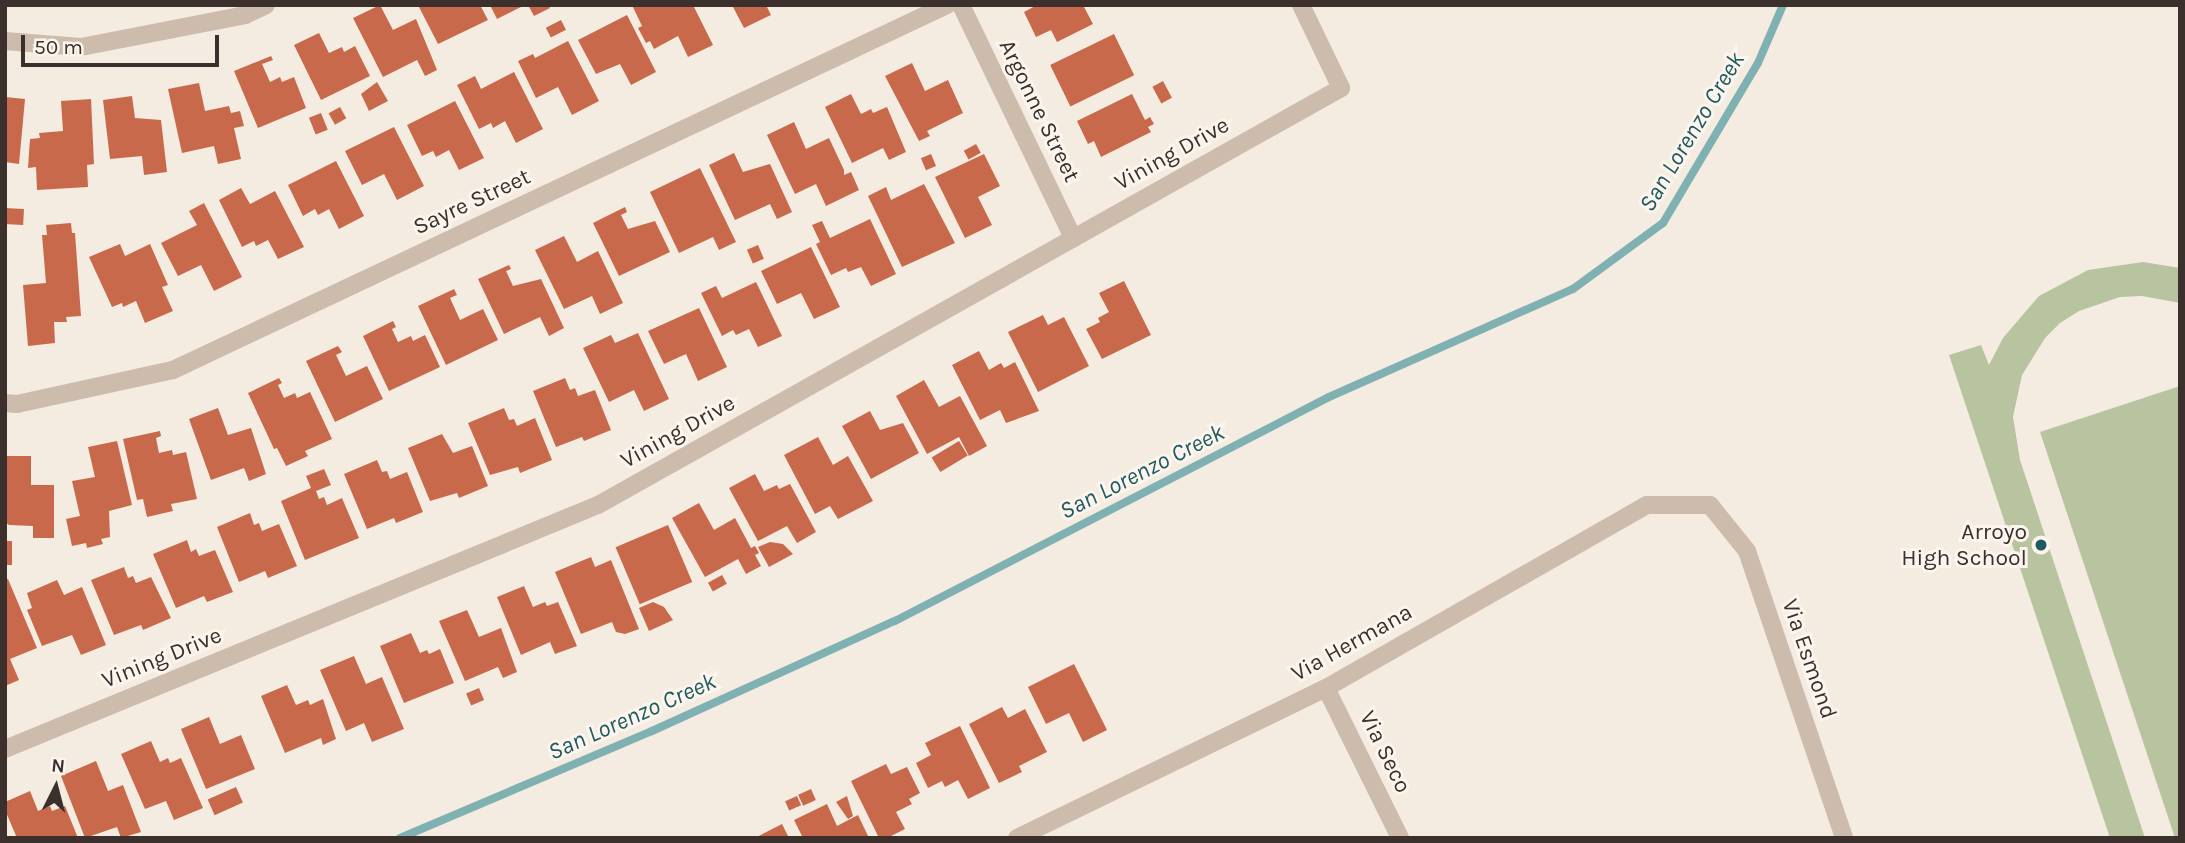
<!DOCTYPE html>
<html>
<head>
<meta charset="utf-8">
<style>
	body { margin:0 }
	#map { position:relative; width:2185px; height:843px; overflow:hidden; background:#f4ebe1; font-family:Karla,sans-serif }
	div>[style] { position:absolute }
	[style*='--x'] { left:calc(var(--x)*1px); top:calc(var(--y)*1px); width:calc(var(--w)*1px); rotate:calc(var(--a)*1deg) }
	.green>* { inset:0; background:#b8c4a0 }
	.stream>* { height:8px; margin:-4px; padding:0 4px; transform-origin:4px; border-radius:4px; background:#7fb0b2 }
	.building>* { inset:0; background:#c8694b; transform-origin:0 0 }
	.minor>* { height:18px; margin:-9px; padding:0 9px; transform-origin:9px; border-radius:9px; background:#cdbbac }
	.dots>* { width:19px; height:19px; translate:-50% -50%; box-sizing:border-box; border:4px solid #fbf5ee; border-radius:50% }
	span { translate:-50% -50%; white-space:nowrap; text-align:center; line-height:1.15; -webkit-text-stroke:6px #fbf5ee; paint-order:stroke }
	.street-label { font-size:23px; color:#3b302b }
	.poi-label { font-size:23px; color:#3b302b }
	.right { translate:-100% -50%; text-align:right }
	.water-label { font-size:24px; color:#1f5a5e; font-style:italic }
	.frame { position:absolute; inset:0; border:7px solid #3b302b; pointer-events:none }
	.north { position:absolute; left:21px; top:752px; width:70px; height:70px; -webkit-text-stroke:5px #fbf5ee; paint-order:stroke; rotate:6deg; font-size:19px; font-weight:700; line-height:28px; text-align:center; color:#3b302b }
	.north::after { content:''; display:block; margin:auto; width:24px; height:32px; background:#3b302b; clip-path:polygon(50% 0,100% 100%,50% 72%,0 100%) }
	.scale { position:absolute; left:21px; top:35px; width:198px; height:32px; box-sizing:border-box; border:4px solid #3b302b; border-top:0; padding-left:9px; font-size:21px; line-height:24px; white-space:nowrap; color:#3b302b; -webkit-text-stroke:5px #fbf5ee; paint-order:stroke }
</style>
</head>
<body>
<div id="map">
	<div class="green">
		<div style="clip-path:polygon(2143px 262px,2180px 268px,2180px 303px,2142px 296px,2120px 297px,2079px 311px,2060px 323px,2045px 338px,2022px 375px,2013px 417px,2020px 460px,2145px 838px,2110px 838px,1949px 355px,1981px 345px,1989px 365px,2003px 338px,2039px 296px,2088px 270px)"></div>
		<div style="clip-path:polygon(2180px 386px,2180px 838px,2175px 838px,2040px 432px)"></div>
	</div>
	<div class="stream">
		<div style="--x:400;--y:838;--w:274;--a:-23"></div>
		<div style="--x:652;--y:731;--w:267;--a:-24.4"></div>
		<div style="--x:895;--y:621;--w:488;--a:-27.3"></div>
		<div style="--x:1329;--y:397;--w:267;--a:-23.9"></div>
		<div style="--x:1573;--y:289;--w:112;--a:-36.3"></div>
		<div style="--x:1663;--y:223;--w:186;--a:-59.3"></div>
		<div style="--x:1758;--y:63;--w:63;--a:-66.7"></div>
	</div>
	<div class="building">
		<div style="clip-path:polygon(380px 5px,393px 30px,416px 19px,437px 70px,425px 76px,417px 60px,383px 77px,353px 18px)"></div>
		<div style="clip-path:polygon(418px 5px,480px 5px,488px 20px,438px 44px)"></div>
		<div style="clip-path:polygon(490px 5px,525px 5px,497px 19px)"></div>
		<div style="clip-path:polygon(528px 5px,548px 5px,550px 8px,534px 16px)"></div>
		<div style="clip-path:polygon(632px 5px,693px 5px,713px 45px,688px 57px,678px 36px,654px 49px,650px 41px,646px 43px,638px 28px,642px 26px)"></div>
		<div style="clip-path:polygon(732px 5px,766px 5px,771px 15px,744px 28px)"></div>
		<div style="clip-path:polygon(1037px 5px,1083px 5px,1093px 24px,1057px 42px,1051px 30px,1036px 37px,1024px 12px)"></div>
		<div style="clip-path:polygon(627px 15px,656px 72px,631px 85px,620px 64px,596px 74px,578px 40px)"></div>
		<div style="left:561px;top:20px;width:11px;height:17px;rotate:63deg"></div>
		<div style="clip-path:polygon(319px 33px,329px 53px,342px 47px,344px 52px,355px 46px,370px 76px,321px 100px,294px 45px)"></div>
		<div style="left:1114px;top:34px;width:46px;height:71px;rotate:64deg"></div>
		<div style="clip-path:polygon(568px 41px,599px 101px,572px 115px,558px 87px,536px 98px,518px 61px,533px 54px,535px 58px)"></div>
		<div style="clip-path:polygon(271px 56px,273px 60px,262px 64px,270px 82px,280px 77px,282px 82px,294px 77px,306px 108px,258px 128px,234px 71px)"></div>
		<div style="clip-path:polygon(912px 63px,925px 91px,948px 80px,963px 113px,927px 131px,930px 136px,919px 141px,885px 76px)"></div>
		<div style="clip-path:polygon(514px 72px,543px 129px,516px 143px,505px 121px,493px 128px,491px 123px,479px 129px,457px 85px,475px 76px,481px 89px)"></div>
		<div style="left:1163px;top:81px;width:19px;height:12px;rotate:62deg"></div>
		<div style="clip-path:polygon(377px 82px,388px 101px,369px 111px,361px 94px)"></div>
		<div style="clip-path:polygon(199px 83px,205px 111px,229px 106px,231px 113px,240px 111px,244px 126px,234px 128px,241px 159px,218px 164px,214px 146px,182px 153px,168px 89px)"></div>
		<div style="clip-path:polygon(851px 94px,861px 114px,871px 109px,873px 113px,887px 107px,906px 152px,889px 160px,883px 148px,852px 163px,825px 107px)"></div>
		<div style="clip-path:polygon(1132px 94px,1145px 120px,1150px 117px,1154px 124px,1148px 127px,1151px 132px,1101px 157px,1094px 141px,1088px 144px,1077px 121px)"></div>
		<div style="clip-path:polygon(132px 96px,135px 118px,161px 120px,167px 172px,144px 175px,142px 156px,110px 159px,103px 100px)"></div>
		<div style="clip-path:polygon(5px 97px,25px 99px,19px 164px,5px 162px)"></div>
		<div style="clip-path:polygon(91px 99px,94px 164px,87px 165px,88px 187px,37px 190px,36px 167px,28px 168px,30px 139px,40px 138px,39px 133px,63px 131px,61px 101px)"></div>
		<div style="clip-path:polygon(455px 101px,484px 158px,459px 170px,449px 150px,436px 157px,433px 151px,422px 156px,407px 125px)"></div>
		<div style="left:340px;top:107px;width:13px;height:13px;rotate:61deg"></div>
		<div style="left:321px;top:113px;width:18px;height:13px;rotate:68deg"></div>
		<div style="clip-path:polygon(794px 122px,806px 149px,829px 138px,844px 170px,844px 175px,851px 172px,859px 190px,826px 206px,816px 184px,795px 194px,767px 135px)"></div>
		<div style="clip-path:polygon(394px 127px,424px 186px,397px 200px,384px 174px,362px 185px,345px 151px)"></div>
		<div style="left:976px;top:144px;width:10px;height:14px;rotate:61deg"></div>
		<div style="clip-path:polygon(734px 153px,743px 172px,770px 164px,792px 212px,777px 219px,770px 204px,735px 220px,709px 165px)"></div>
		<div style="left:931px;top:154px;width:13px;height:11px;rotate:67deg"></div>
		<div style="clip-path:polygon(984px 154px,1000px 186px,978px 197px,992px 225px,965px 238px,935px 177px)"></div>
		<div style="clip-path:polygon(336px 161px,364px 216px,339px 229px,329px 209px,318px 215px,315px 209px,303px 216px,288px 185px)"></div>
		<div style="clip-path:polygon(700px 168px,736px 242px,719px 250px,713px 237px,679px 253px,650px 192px)"></div>
		<div style="clip-path:polygon(924px 184px,955px 243px,902px 267px,868px 196px,886px 187px,891px 200px)"></div>
		<div style="clip-path:polygon(241px 188px,250px 204px,275px 191px,304px 247px,278px 259px,268px 240px,256px 246px,254px 241px,242px 247px,219px 200px)"></div>
		<div style="clip-path:polygon(204px 203px,242px 277px,214px 291px,201px 265px,178px 276px,161px 243px,197px 225px,189px 211px)"></div>
		<div style="clip-path:polygon(625px 207px,627px 212px,621px 215px,628px 229px,655px 221px,670px 252px,619px 276px,593px 223px)"></div>
		<div style="left:5px;top:208px;width:19px;height:16px;rotate:3deg"></div>
		<div style="clip-path:polygon(870px 219px,896px 274px,871px 286px,861px 267px,848px 272px,846px 268px,831px 275px,816px 244px,820px 242px,812px 225px,822px 221px,830px 238px)"></div>
		<div style="clip-path:polygon(71px 223px,72px 233px,75px 233px,81px 316px,66px 317px,67px 322px,54px 322px,55px 343px,28px 346px,23px 285px,46px 283px,42px 235px,47px 235px,46px 225px)"></div>
		<div style="clip-path:polygon(564px 236px,577px 262px,598px 251px,623px 303px,600px 314px,592px 296px,564px 309px,535px 250px)"></div>
		<div style="clip-path:polygon(120px 244px,125px 256px,150px 244px,168px 285px,162px 287px,173px 311px,145px 323px,136px 301px,123px 307px,122px 303px,112px 307px,89px 257px)"></div>
		<div style="left:758px;top:245px;width:15px;height:12px;rotate:67deg"></div>
		<div style="clip-path:polygon(811px 247px,840px 307px,814px 319px,801px 293px,777px 304px,761px 271px)"></div>
		<div style="clip-path:polygon(509px 265px,511px 269px,506px 271px,513px 286px,541px 279px,564px 328px,549px 336px,540px 317px,504px 334px,478px 279px)"></div>
		<div style="clip-path:polygon(1124px 281px,1151px 335px,1102px 359px,1086px 329px,1100px 322px,1098px 318px,1109px 312px,1099px 293px)"></div>
		<div style="clip-path:polygon(756px 282px,782px 336px,758px 347px,749px 329px,736px 335px,733px 330px,722px 336px,701px 293px,716px 286px,722px 298px)"></div>
		<div style="clip-path:polygon(454px 289px,457px 295px,450px 298px,460px 320px,483px 309px,498px 340px,446px 365px,418px 306px)"></div>
		<div style="clip-path:polygon(699px 308px,727px 367px,698px 381px,686px 354px,664px 364px,648px 331px)"></div>
		<div style="clip-path:polygon(1043px 315px,1048px 325px,1064px 317px,1089px 366px,1038px 392px,1008px 332px)"></div>
		<div style="clip-path:polygon(393px 321px,396px 327px,392px 329px,398px 342px,411px 336px,413px 341px,425px 335px,440px 367px,389px 391px,363px 336px)"></div>
		<div style="clip-path:polygon(638px 333px,669px 399px,644px 411px,634px 390px,609px 402px,583px 348px,611px 335px,615px 343px)"></div>
		<div style="clip-path:polygon(338px 346px,342px 352px,336px 355px,346px 376px,367px 366px,383px 399px,335px 422px,306px 361px)"></div>
		<div style="clip-path:polygon(979px 351px,989px 370px,1001px 363px,1004px 368px,1015px 362px,1039px 411px,1006px 423px,1000px 410px,980px 420px,952px 365px)"></div>
		<div style="clip-path:polygon(279px 378px,282px 383px,278px 385px,284px 398px,295px 393px,297px 398px,310px 392px,332px 439px,305px 451px,308px 456px,286px 466px,277px 448px,274px 449px,248px 393px)"></div>
		<div style="clip-path:polygon(565px 378px,570px 390px,575px 388px,578px 396px,595px 390px,611px 430px,584px 441px,582px 437px,556px 447px,533px 391px)"></div>
		<div style="clip-path:polygon(924px 380px,939px 407px,960px 396px,987px 446px,969px 456px,959px 437px,927px 454px,896px 396px)"></div>
		<div style="clip-path:polygon(218px 408px,228px 435px,251px 428px,266px 474px,249px 481px,244px 468px,211px 480px,189px 419px)"></div>
		<div style="clip-path:polygon(504px 408px,509px 420px,514px 419px,517px 426px,535px 418px,552px 460px,520px 473px,518px 467px,490px 475px,468px 423px)"></div>
		<div style="clip-path:polygon(870px 411px,880px 430px,903px 423px,919px 453px,871px 479px,842px 426px)"></div>
		<div style="clip-path:polygon(160px 431px,161px 436px,156px 438px,159px 453px,172px 450px,173px 455px,186px 452px,197px 499px,171px 504px,173px 511px,147px 517px,143px 499px,137px 500px,123px 439px)"></div>
		<div style="clip-path:polygon(442px 434px,453px 453px,472px 446px,488px 486px,459px 498px,457px 493px,430px 501px,408px 448px)"></div>
		<div style="clip-path:polygon(818px 437px,833px 465px,848px 456px,873px 501px,838px 519px,830px 506px,815px 514px,784px 455px)"></div>
		<div style="clip-path:polygon(117px 441px,132px 505px,109px 511px,110px 537px,101px 539px,103px 544px,87px 548px,86px 543px,72px 546px,66px 519px,80px 516px,72px 481px,95px 477px,88px 447px)"></div>
		<div style="left:959px;top:441px;width:17px;height:32px;rotate:59deg"></div>
		<div style="clip-path:polygon(5px 456px,31px 456px,31px 485px,54px 485px,54px 538px,33px 538px,33px 526px,9px 525px,5px 522px)"></div>
		<div style="clip-path:polygon(377px 460px,382px 472px,387px 471px,390px 479px,407px 472px,423px 512px,396px 523px,394px 518px,367px 529px,344px 474px)"></div>
		<div style="clip-path:polygon(324px 469px,331px 485px,316px 491px,319px 499px,324px 497px,327px 505px,342px 498px,359px 538px,305px 560px,281px 501px,311px 488px,306px 476px)"></div>
		<div style="clip-path:polygon(755px 474px,764px 491px,777px 485px,779px 489px,790px 484px,816px 532px,797px 543px,787px 526px,758px 541px,729px 488px)"></div>
		<div style="clip-path:polygon(699px 503px,714px 530px,735px 518px,751px 548px,755px 546px,759px 553px,755px 555px,761px 566px,746px 574px,738px 559px,705px 577px,672px 518px)"></div>
		<div style="clip-path:polygon(250px 513px,254px 525px,259px 523px,262px 531px,279px 524px,297px 566px,268px 578px,265px 571px,239px 582px,217px 527px)"></div>
		<div style="left:668px;top:525px;width:62px;height:57px;rotate:67deg"></div>
		<div style="clip-path:polygon(187px 540px,191px 552px,196px 549px,199px 556px,215px 550px,233px 592px,207px 602px,204px 596px,176px 608px,153px 554px)"></div>
		<div style="left:5px;top:541px;width:7px;height:24px"></div>
		<div style="clip-path:polygon(770px 542px,783px 544px,793px 554px,769px 567px,758px 547px)"></div>
		<div style="clip-path:polygon(591px 557px,595px 567px,611px 560px,639px 629px,625px 634px,616px 632px,612px 622px,581px 634px,555px 572px)"></div>
		<div style="clip-path:polygon(124px 567px,128px 578px,133px 576px,136px 583px,151px 577px,171px 618px,143px 630px,141px 625px,114px 635px,91px 580px)"></div>
		<div style="left:722px;top:575px;width:10px;height:16px;rotate:61deg"></div>
		<div style="clip-path:polygon(8px 579px,37px 648px,10px 659px,19px 680px,5px 686px,5px 580px)"></div>
		<div style="clip-path:polygon(57px 580px,64px 595px,82px 587px,106px 645px,81px 655px,72px 635px,42px 646px,27px 610px,32px 608px,27px 593px)"></div>
		<div style="clip-path:polygon(524px 586px,533px 607px,545px 602px,547px 606px,558px 602px,577px 646px,555px 654px,550px 642px,521px 655px,497px 597px)"></div>
		<div style="clip-path:polygon(653px 602px,664px 607px,673px 620px,649px 631px,639px 608px)"></div>
		<div style="clip-path:polygon(467px 610px,479px 637px,501px 628px,517px 672px,503px 678px,498px 667px,465px 681px,439px 621px)"></div>
		<div style="clip-path:polygon(411px 633px,420px 653px,427px 650px,429px 654px,440px 649px,454px 683px,404px 703px,380px 646px)"></div>
		<div style="clip-path:polygon(354px 656px,366px 684px,382px 677px,404px 729px,372px 742px,364px 723px,346px 731px,320px 670px)"></div>
		<div style="clip-path:polygon(1074px 664px,1107px 730px,1083px 742px,1069px 713px,1046px 724px,1028px 687px)"></div>
		<div style="clip-path:polygon(287px 685px,296px 705px,308px 700px,310px 705px,323px 699px,336px 739px,323px 745px,321px 738px,285px 753px,261px 696px)"></div>
		<div style="left:479px;top:688px;width:13px;height:14px;rotate:67deg"></div>
		<div style="clip-path:polygon(1002px 707px,1008px 718px,1025px 709px,1047px 752px,1019px 766px,1022px 772px,999px 783px,969px 724px)"></div>
		<div style="clip-path:polygon(209px 717px,220px 744px,241px 735px,255px 769px,206px 789px,181px 729px)"></div>
		<div style="clip-path:polygon(960px 726px,990px 788px,968px 799px,958px 780px,945px 787px,942px 781px,928px 788px,916px 763px,931px 755px,925px 743px)"></div>
		<div style="clip-path:polygon(151px 741px,160px 762px,168px 758px,170px 763px,181px 758px,203px 808px,174px 820px,166px 801px,145px 809px,121px 754px)"></div>
		<div style="clip-path:polygon(96px 761px,108px 791px,123px 785px,141px 832px,121px 838px,117px 827px,85px 838px,61px 776px)"></div>
		<div style="clip-path:polygon(886px 764px,891px 774px,907px 767px,920px 793px,909px 799px,912px 804px,896px 812px,905px 829px,887px 838px,879px 838px,851px 781px)"></div>
		<div style="left:236px;top:787px;width:17px;height:31px;rotate:66deg"></div>
		<div style="left:811px;top:789px;width:12px;height:14px;rotate:66deg"></div>
		<div style="clip-path:polygon(30px 791px,38px 811px,50px 806px,52px 811px,65px 806px,78px 838px,17px 838px,5px 810px,5px 802px)"></div>
		<div style="left:797px;top:796px;width:10px;height:13px;rotate:66deg"></div>
		<div style="clip-path:polygon(847px 796px,853px 816px,848px 819px,836px 802px)"></div>
		<div style="clip-path:polygon(827px 804px,837px 826px,858px 815px,869px 838px,803px 838px,794px 820px)"></div>
		<div style="clip-path:polygon(782px 824px,789px 838px,755px 838px)"></div>
	</div>
	<div class="minor">
		<div style="--x:961;--y:5;--w:259;--a:64.3"></div>
		<div style="--x:5;--y:41;--w:76;--a:4.5"></div>
		<div style="--x:81;--y:47;--w:167;--a:-11"></div>
		<div style="--x:245;--y:15;--w:23;--a:-25"></div>
		<div style="--x:5;--y:403;--w:12;--a:5"></div>
		<div style="--x:17;--y:404;--w:160;--a:-12.3"></div>
		<div style="--x:173;--y:370;--w:856;--a:-25.25"></div>
		<div style="--x:1326;--y:688;--w:167;--a:63.7"></div>
		<div style="--x:5;--y:749;--w:641;--a:-22.37"></div>
		<div style="--x:598;--y:505;--w:852;--a:-29.3"></div>
		<div style="--x:1341;--y:88;--w:92;--a:-115.7"></div>
		<div style="--x:1017;--y:838;--w:343;--a:-25.9"></div>
		<div style="--x:1326;--y:688;--w:369;--a:-29.7"></div>
		<div style="--x:1647;--y:505;--w:63;--a:0"></div>
		<div style="--x:1710;--y:505;--w:59;--a:51.2"></div>
		<div style="--x:1747;--y:551;--w:303;--a:71.3"></div>
	</div>
	<div class="dots">
		<div style="left:2041px;top:545px;background:#1f5a5e"></div>
	</div>
	<div class="street-label">
		<span style="left:1039px;top:111px;rotate:64deg">Argonne Street</span>
		<span style="left:1172px;top:154px;rotate:-29deg">Vining Drive</span>
		<span style="left:472px;top:202px;rotate:-25deg">Sayre Street</span>
		<span style="left:678px;top:432px;rotate:-29deg">Vining Drive</span>
		<span style="left:1352px;top:643px;rotate:-29deg">Via Hermana</span>
		<span style="left:162px;top:658px;rotate:-22deg">Vining Drive</span>
		<span style="left:1809px;top:659px;rotate:71deg">Via Esmond</span>
		<span style="left:1385px;top:752px;rotate:64deg">Via Seco</span>
	</div>
	<div class="poi-label">
		<span class="right" style="left:2027px;top:545px">Arroyo<br>High School</span>
	</div>
	<div class="water-label">
		<span style="left:1692px;top:132px;rotate:-59deg">San Lorenzo Creek</span>
		<span style="left:1142px;top:472px;rotate:-27deg">San Lorenzo Creek</span>
		<span style="left:632px;top:717px;rotate:-24deg">San Lorenzo Creek</span>
	</div>
	<div class="frame"></div>
	<div class="north">N</div>
	<div class="scale">50 m</div>
</div>
</body>
</html>
